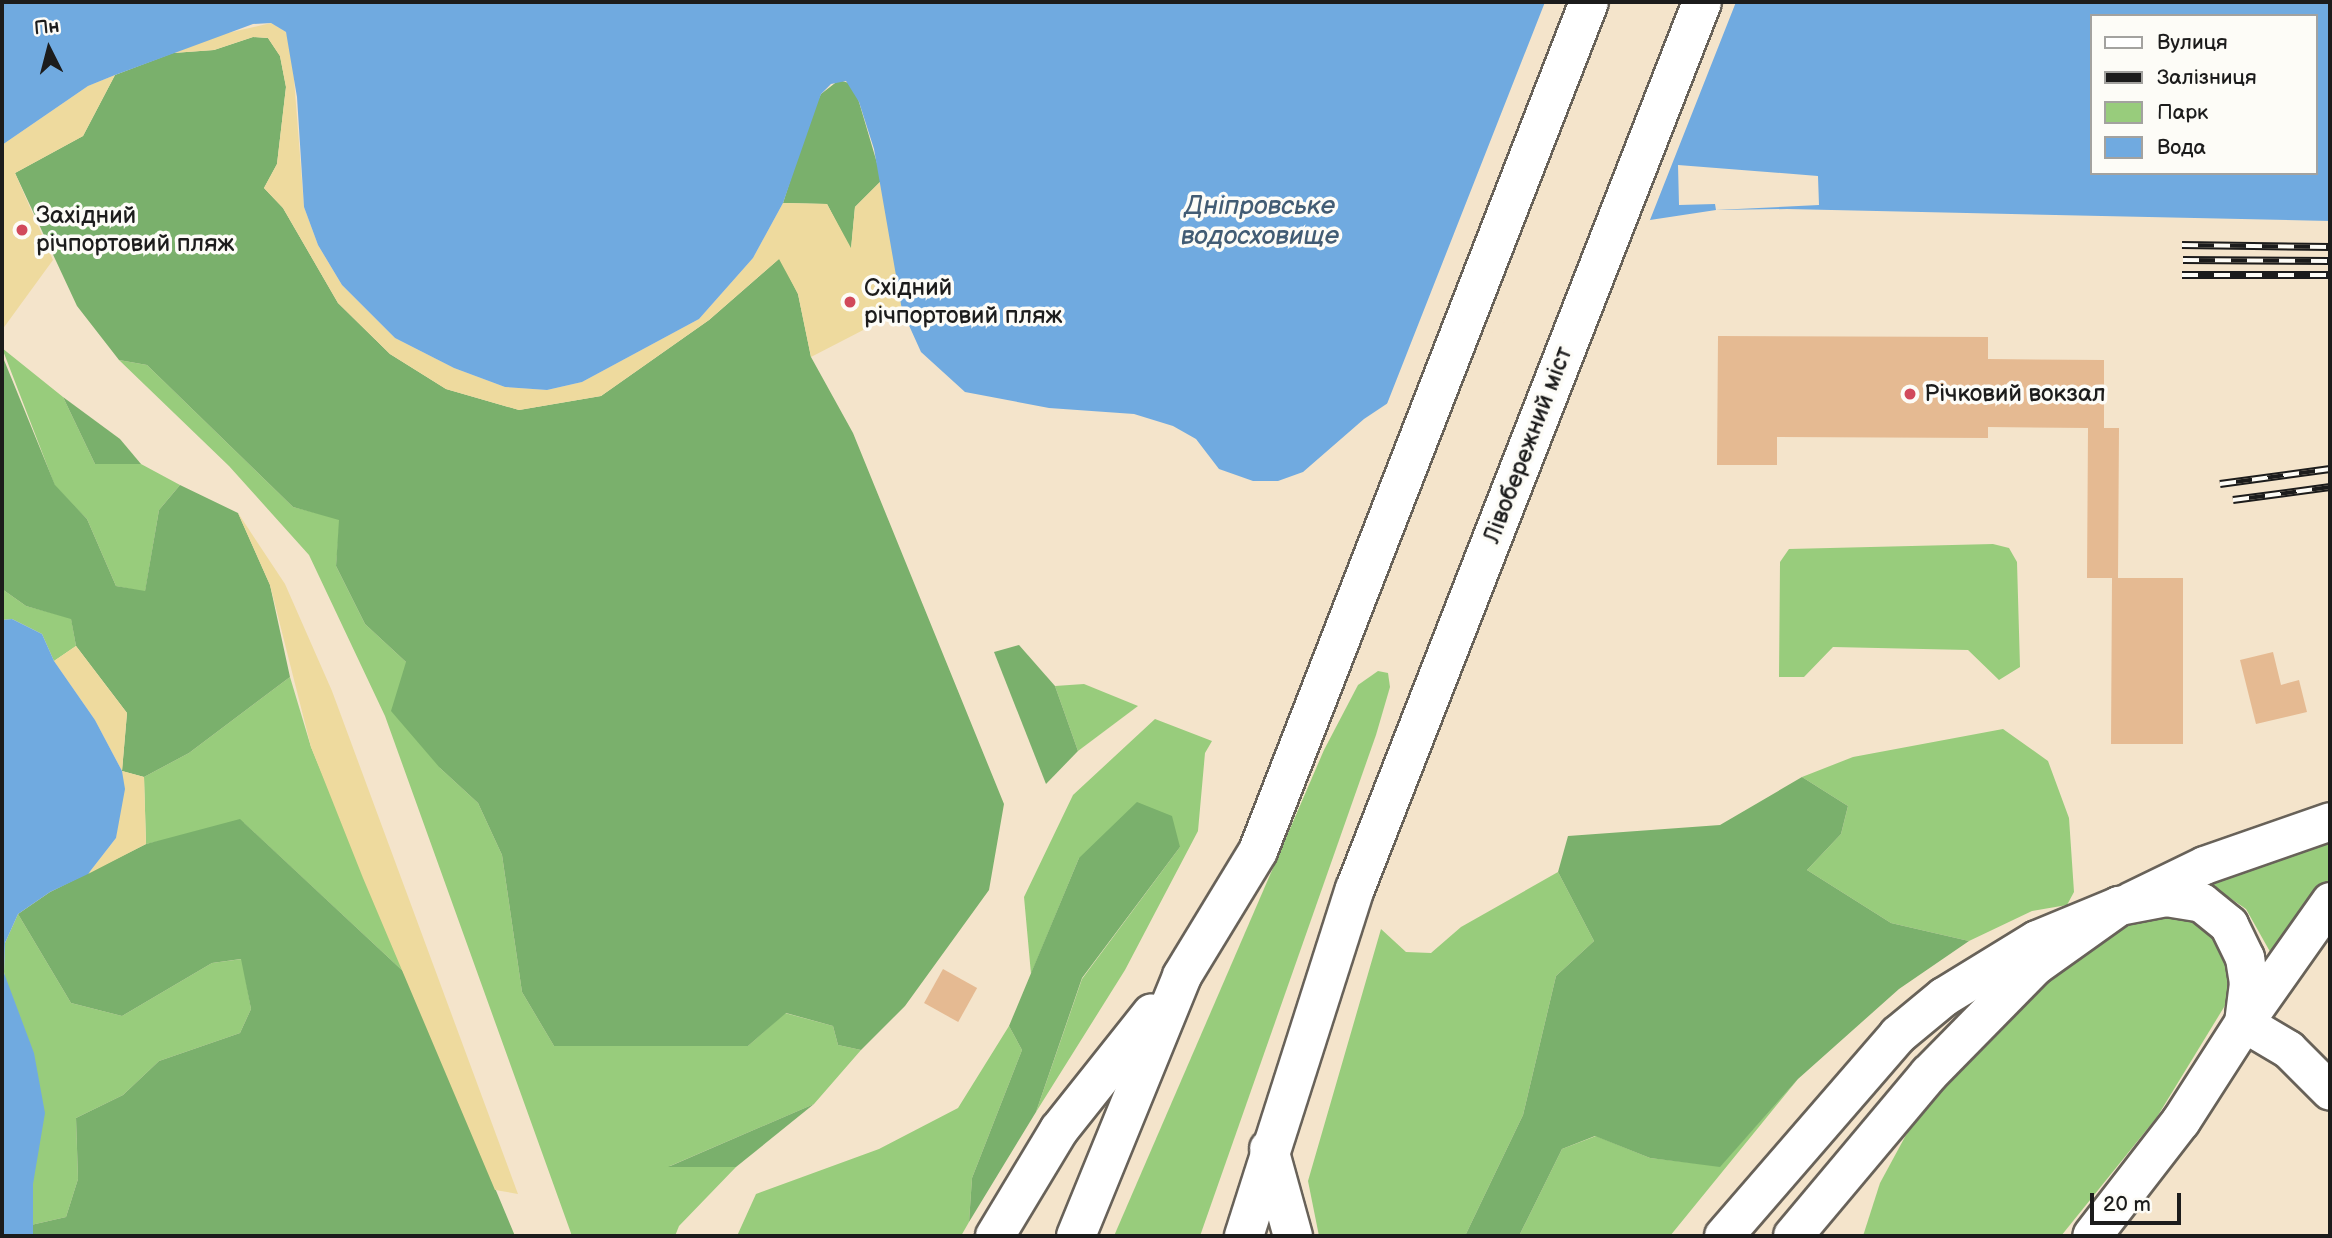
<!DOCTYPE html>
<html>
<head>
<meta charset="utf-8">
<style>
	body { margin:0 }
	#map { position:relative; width:2332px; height:1238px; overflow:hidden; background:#f4e4cb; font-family:"Balsamiq Sans",sans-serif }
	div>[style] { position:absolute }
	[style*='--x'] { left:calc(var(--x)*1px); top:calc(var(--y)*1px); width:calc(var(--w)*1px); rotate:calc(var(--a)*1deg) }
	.green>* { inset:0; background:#98cc7c }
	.forest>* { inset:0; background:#7ab06c }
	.sand>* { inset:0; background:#eeda9e }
	.water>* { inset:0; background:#70aae0 }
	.pier>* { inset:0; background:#f4e4cb }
	.building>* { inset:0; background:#e5ba92; transform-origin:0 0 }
	.roads { filter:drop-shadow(2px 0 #686259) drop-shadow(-2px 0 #686259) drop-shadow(0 2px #686259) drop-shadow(0 -2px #686259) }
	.minor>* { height:37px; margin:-18.5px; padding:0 18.5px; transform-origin:18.5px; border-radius:18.5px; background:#fff }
	.tertiary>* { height:38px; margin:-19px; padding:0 19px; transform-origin:19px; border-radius:19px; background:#fff }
	.secondary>* { height:38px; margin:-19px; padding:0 19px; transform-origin:19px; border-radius:19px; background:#fff }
	.rail>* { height:8px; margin-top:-4px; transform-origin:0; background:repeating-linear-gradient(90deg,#fdfcf7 0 16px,#1c1c1c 0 32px); box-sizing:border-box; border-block:2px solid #1c1c1c }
	.dots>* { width:19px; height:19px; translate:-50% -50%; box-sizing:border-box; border:4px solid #fdfcf7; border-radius:50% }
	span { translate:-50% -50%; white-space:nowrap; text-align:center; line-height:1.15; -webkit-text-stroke:7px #fdfcf7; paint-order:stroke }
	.poi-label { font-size:24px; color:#1c1c1c }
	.left { translate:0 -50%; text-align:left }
	.street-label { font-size:24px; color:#1c1c1c }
	.water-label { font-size:26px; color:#425c74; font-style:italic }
	.frame { position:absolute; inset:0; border:4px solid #1c1c1c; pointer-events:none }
	.legend { position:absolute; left:2090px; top:14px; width:228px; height:161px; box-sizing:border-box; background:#fdfcf7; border:2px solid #a3a29f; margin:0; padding:9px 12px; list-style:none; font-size:21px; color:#1c1c1c }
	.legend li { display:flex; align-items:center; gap:14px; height:35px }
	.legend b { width:35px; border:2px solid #a3a29f }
	.north { position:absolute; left:14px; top:14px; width:70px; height:70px; -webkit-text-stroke:5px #fdfcf7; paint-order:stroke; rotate:354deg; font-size:19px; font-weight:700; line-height:28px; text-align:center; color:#1c1c1c }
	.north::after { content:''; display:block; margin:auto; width:24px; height:32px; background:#1c1c1c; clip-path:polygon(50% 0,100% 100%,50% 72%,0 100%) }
	.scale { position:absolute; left:2090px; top:1193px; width:91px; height:32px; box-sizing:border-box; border:4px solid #1c1c1c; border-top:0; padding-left:9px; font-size:21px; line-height:24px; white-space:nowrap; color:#1c1c1c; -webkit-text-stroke:5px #fdfcf7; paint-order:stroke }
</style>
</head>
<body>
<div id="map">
	<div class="green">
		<div style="clip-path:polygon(2px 348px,63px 397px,95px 464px,141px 464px,180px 485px,159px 510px,145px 592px,116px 586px,87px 519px,55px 486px)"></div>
		<div style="clip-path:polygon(119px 360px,147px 365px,293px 507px,340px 519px,336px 566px,365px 624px,406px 662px,440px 768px,478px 803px,502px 855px,522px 992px,554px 1046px,748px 1046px,785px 1013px,833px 1026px,838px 1045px,861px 1050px,814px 1104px,670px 1166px,736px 1167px,679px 1226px,675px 1236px,572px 1236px,385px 716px,309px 555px,229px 466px)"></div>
		<div style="clip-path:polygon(1993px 544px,2009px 548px,2017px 562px,2020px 667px,1999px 680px,1968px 650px,1833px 647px,1804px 677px,1779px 677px,1780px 562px,1789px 549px)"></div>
		<div style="clip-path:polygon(2px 589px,26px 606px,71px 618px,76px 646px,54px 661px,42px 634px,12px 619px,2px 620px)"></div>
		<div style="clip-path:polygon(1378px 671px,1388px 673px,1390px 687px,1376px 735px,1200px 1236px,1114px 1236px,1324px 750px,1358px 685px)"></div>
		<div style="clip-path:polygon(290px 677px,311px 747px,405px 973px,244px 823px,146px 844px,144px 777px,189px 753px)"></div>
		<div style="clip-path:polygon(1084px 684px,1138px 706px,1078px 751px,1055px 686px)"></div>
		<div style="clip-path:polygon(1155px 719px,1212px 741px,1205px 753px,1198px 831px,1125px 970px,1036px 1112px,1082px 979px,1180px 847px,1079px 858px,1031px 974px,1024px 897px,1073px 795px)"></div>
		<div style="clip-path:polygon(2003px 729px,2048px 761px,2069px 818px,2074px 892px,2067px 905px,2032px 911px,1969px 941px,1891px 923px,1807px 870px,1841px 834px,1848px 806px,1802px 777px,1853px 757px)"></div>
		<div style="clip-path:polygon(2330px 835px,2330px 878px,2273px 957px,2246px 909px,2205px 881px)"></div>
		<div style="clip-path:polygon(1558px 872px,1594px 941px,1556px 976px,1523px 1115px,1465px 1236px,1319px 1236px,1308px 1181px,1381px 929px,1406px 952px,1431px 953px,1461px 927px)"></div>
		<div style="clip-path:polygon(18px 914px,71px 1003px,122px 1016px,212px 963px,242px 959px,251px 1009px,240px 1033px,159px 1061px,123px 1095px,76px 1118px,78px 1179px,66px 1217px,31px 1225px,33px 1184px,4px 972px,5px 943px)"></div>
		<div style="clip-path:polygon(2155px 915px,2183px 917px,2206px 928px,2224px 956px,2232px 994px,2157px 1117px,2061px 1236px,1863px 1236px,1880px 1183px,1906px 1135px,1941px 1088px,2041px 987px,2127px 926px)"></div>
		<div style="clip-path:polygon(1009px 1026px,1022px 1050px,972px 1178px,969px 1222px,961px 1236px,737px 1236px,756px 1194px,879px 1149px,958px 1108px)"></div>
		<div style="clip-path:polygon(1798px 1079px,1670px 1236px,1519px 1236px,1562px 1149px,1596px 1136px,1650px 1158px,1720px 1166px)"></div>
	</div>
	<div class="forest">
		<div style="clip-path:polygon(253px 37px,268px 38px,280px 56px,286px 87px,277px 164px,264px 188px,283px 208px,338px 303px,390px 354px,446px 389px,519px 410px,601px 396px,709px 320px,780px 258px,798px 294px,811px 357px,853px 433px,1004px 804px,989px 890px,905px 1006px,861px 1050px,838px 1045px,833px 1026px,786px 1013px,748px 1046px,554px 1046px,522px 992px,502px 855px,478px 803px,440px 768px,391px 711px,406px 662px,365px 624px,336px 566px,339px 520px,293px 507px,147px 365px,119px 360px,77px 306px,15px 173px,83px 136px,115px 75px,173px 53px,214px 50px)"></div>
		<div style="clip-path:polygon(839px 80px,852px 84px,859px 102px,882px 180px,855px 207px,851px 250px,827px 204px,783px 203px,812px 112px,821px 94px)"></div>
		<div style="clip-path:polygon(2px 355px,55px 485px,87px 519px,116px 586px,145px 591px,159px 510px,180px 485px,238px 513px,270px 585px,290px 677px,189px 753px,144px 777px,122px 771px,127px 713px,76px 646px,71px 619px,26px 606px,2px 589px)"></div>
		<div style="clip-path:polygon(63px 397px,120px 439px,141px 464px,95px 464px)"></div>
		<div style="clip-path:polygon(1019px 645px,1055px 686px,1078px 751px,1046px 784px,994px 652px)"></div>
		<div style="clip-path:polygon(1802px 777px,1848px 806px,1841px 834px,1807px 870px,1891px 923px,1969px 941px,1899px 989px,1798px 1079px,1720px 1167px,1650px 1158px,1595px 1136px,1562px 1149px,1519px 1236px,1465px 1236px,1523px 1115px,1556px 976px,1594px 941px,1558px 872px,1568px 836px,1720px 825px)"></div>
		<div style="clip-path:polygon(1137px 802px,1172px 816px,1180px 847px,1082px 978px,1036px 1112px,969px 1222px,972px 1178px,1022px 1050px,1009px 1026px,1079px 858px)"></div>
		<div style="clip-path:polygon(240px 819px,405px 973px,515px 1236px,33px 1236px,31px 1225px,66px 1217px,78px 1179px,76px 1118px,123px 1095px,159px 1061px,240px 1033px,251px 1009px,241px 959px,212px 963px,122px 1016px,71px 1003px,18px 914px,50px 892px,146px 844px)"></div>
		<div style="clip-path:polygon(814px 1104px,736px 1167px,668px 1167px)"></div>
	</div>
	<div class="sand">
		<div style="clip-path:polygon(271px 23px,286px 32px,292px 53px,304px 207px,318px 245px,342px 285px,395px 338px,454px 368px,505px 387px,547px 390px,582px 382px,699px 319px,753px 258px,783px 203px,827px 204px,851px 248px,855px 207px,882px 180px,902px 310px,811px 357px,798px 294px,779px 259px,709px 320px,601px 396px,519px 410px,446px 389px,390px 354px,338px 303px,283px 208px,264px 188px,277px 164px,286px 87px,280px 56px,268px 38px,253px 37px,214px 50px,173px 53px,214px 36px)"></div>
		<div style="clip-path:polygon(115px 75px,83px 136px,15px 173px,53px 260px,2px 330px,2px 145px,88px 86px)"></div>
		<div style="clip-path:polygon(238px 513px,285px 584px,332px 691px,518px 1194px,495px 1190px,363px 878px,311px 747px,270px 585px)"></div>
		<div style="clip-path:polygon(76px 646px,127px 713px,122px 771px,144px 777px,146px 844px,88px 874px,116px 838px,122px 771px,95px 720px,54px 661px)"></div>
	</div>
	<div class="water">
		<div style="clip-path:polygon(evenodd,2px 2px,2330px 2px,2330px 221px,1787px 209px,1716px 210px,1650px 220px,1596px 245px,1439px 369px,1364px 419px,1303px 472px,1278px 481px,1253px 481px,1219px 469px,1196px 439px,1173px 426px,1134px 414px,1049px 408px,965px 392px,921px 352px,902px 310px,874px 149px,859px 102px,846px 81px,831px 84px,821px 94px,783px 203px,753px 258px,699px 319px,582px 382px,547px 390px,505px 387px,454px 368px,395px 338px,342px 285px,318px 245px,304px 207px,297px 97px,286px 32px,271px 23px,253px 24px,115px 75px,88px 86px,2px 145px,2px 2px,2092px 16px,2316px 16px,2316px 173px,2092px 173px,2092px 16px)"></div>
		<div style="clip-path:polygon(12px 619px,42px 634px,54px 661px,95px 720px,122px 771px,125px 789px,116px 838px,88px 874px,50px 892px,18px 914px,5px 943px,4px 973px,34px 1053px,45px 1113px,33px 1184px,33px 1236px,2px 1236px,2px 620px)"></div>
	</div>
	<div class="pier">
		<div style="clip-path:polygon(1545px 2px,1736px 2px,1648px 225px,1598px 248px,1442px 372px,1385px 409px)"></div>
		<div style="clip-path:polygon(1678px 165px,1818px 176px,1819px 205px,1716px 210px,1715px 204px,1679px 205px)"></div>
	</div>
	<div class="building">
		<div style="clip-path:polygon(1718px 336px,1988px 337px,1988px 359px,2104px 360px,2104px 428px,2119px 428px,2118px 578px,2183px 578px,2183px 744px,2111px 744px,2112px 578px,2087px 578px,2088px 428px,1988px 427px,1988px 438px,1777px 437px,1777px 465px,1717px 465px)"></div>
		<div style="clip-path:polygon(2273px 652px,2281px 685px,2299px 680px,2307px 712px,2256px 724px,2240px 660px)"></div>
		<div style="left:943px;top:969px;width:39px;height:39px;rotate:29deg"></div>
	</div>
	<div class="roads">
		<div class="minor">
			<div style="--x:2130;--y:901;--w:82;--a:-25.9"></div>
			<div style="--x:2204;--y:865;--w:133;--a:-19.2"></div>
			<div style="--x:2330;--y:901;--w:149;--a:125.2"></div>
			<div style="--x:2244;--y:1023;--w:51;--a:30.6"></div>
			<div style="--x:2288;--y:1049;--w:59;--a:45"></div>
		</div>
		<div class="tertiary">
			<div style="--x:1793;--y:1236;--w:212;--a:-50"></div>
			<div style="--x:1929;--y:1074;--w:151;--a:-45.5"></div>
			<div style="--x:2035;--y:966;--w:103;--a:-35.5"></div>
			<div style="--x:2119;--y:906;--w:48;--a:-10.8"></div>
			<div style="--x:2166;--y:897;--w:36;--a:9"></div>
			<div style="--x:2202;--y:903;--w:35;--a:39"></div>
			<div style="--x:2229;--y:925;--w:37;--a:64"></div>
			<div style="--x:2245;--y:958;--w:25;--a:81"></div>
			<div style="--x:2249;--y:983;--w:40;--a:97.1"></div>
			<div style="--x:2244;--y:1023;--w:117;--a:122.7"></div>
			<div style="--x:2181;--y:1121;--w:145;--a:127.7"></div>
		</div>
		<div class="secondary">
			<div style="--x:1269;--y:1149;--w:90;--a:74.6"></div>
			<div style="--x:995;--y:1236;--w:124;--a:-58.9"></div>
			<div style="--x:1059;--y:1130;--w:149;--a:-51.5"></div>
			<div style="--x:1076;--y:1236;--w:281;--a:-67.8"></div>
			<div style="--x:1182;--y:976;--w:146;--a:-58.7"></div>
			<div style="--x:1258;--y:851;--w:911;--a:-68.7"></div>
			<div style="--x:1244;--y:1236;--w:364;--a:-72.3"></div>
			<div style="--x:1355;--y:889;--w:952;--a:-68.63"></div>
			<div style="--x:1724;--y:1236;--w:266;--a:-49.1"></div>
			<div style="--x:1898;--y:1035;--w:60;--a:-39.6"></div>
			<div style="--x:1944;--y:997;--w:109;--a:-31.5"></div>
			<div style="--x:2037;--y:940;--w:89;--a:-22.5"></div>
		</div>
	</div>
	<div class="rail">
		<div style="--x:2182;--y:245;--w:148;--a:0.8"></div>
		<div style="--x:2183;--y:260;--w:147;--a:0.4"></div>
		<div style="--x:2182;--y:275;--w:148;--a:0"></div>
		<div style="--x:2220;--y:484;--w:111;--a:-7.8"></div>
		<div style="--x:2233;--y:500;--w:98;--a:-7.6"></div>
	</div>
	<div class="dots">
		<div style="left:22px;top:230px;background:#d1495b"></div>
		<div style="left:850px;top:302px;background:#d1495b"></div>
		<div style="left:1910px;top:394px;background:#d1495b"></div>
	</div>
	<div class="poi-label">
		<span class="left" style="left:36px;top:230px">Західний<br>річпортовий пляж</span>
		<span class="left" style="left:864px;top:302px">Східний<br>річпортовий пляж</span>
		<span class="left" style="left:1924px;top:394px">Річковий вокзал</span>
	</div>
	<div class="street-label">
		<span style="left:1528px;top:445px;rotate:-69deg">Лівобережний міст</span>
	</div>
	<div class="water-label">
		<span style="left:1260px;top:222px">Дніпровське<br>водосховище</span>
	</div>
	<div class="frame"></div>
	<ul class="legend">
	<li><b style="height:9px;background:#fff"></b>Вулиця</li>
	<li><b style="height:9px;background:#1c1c1c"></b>Залізниця</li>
	<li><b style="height:19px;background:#98cc7c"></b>Парк</li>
	<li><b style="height:19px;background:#70aae0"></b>Вода</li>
	</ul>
	<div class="north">Пн</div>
	<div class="scale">20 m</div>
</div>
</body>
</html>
